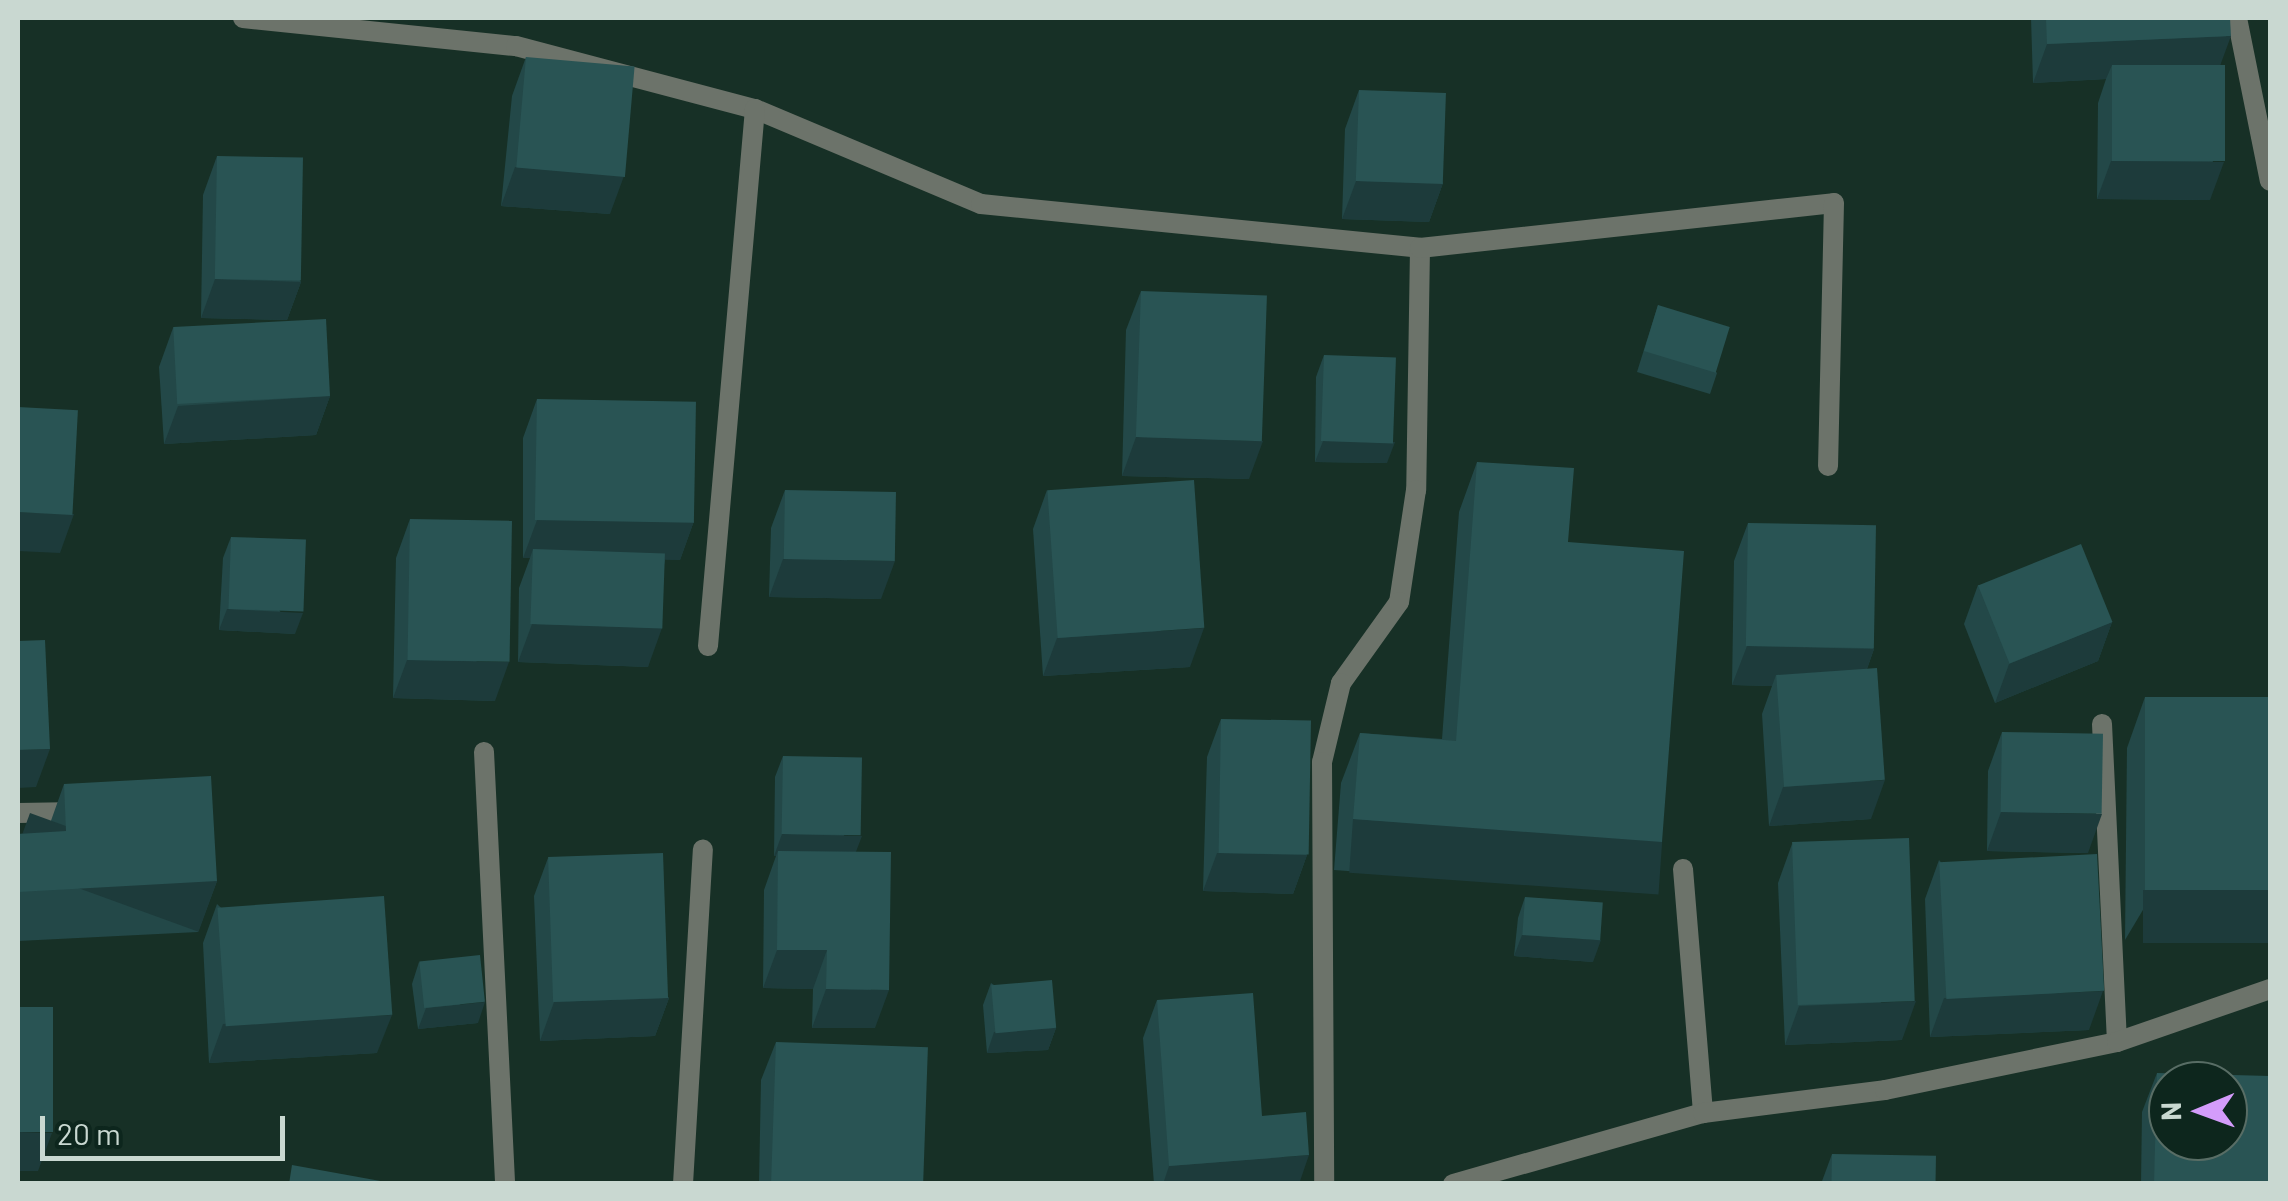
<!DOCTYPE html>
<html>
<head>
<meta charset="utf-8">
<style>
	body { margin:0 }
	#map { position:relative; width:2288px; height:1201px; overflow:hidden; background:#173026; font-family:Barlow,sans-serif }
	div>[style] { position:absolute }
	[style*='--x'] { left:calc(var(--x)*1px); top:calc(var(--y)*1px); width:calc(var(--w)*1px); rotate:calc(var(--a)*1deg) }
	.minor>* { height:20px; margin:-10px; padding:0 10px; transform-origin:10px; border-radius:10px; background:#6c736a }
	.wall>* { inset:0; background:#234848 }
	.shaded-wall>* { inset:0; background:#1d3b3b; transform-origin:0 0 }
	.building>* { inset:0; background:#295454; transform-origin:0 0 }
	span { translate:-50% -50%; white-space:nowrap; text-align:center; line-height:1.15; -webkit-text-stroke:9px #0d261d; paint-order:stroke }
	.frame { position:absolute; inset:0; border:20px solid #c9d8d1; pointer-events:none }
	.north { position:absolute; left:2148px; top:1061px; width:100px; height:100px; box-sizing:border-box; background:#0d261d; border:2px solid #586d65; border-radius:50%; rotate:269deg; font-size:28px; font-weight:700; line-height:40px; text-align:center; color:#c9d8d1 }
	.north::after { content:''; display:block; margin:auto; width:35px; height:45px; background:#d49cfb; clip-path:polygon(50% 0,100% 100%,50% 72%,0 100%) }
	.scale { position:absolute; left:40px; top:1116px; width:245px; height:45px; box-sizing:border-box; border:5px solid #c9d8d1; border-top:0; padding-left:12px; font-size:30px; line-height:35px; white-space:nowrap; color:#c9d8d1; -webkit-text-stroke:8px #0d261d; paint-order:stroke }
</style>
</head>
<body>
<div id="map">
	<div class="minor">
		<div style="--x:243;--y:18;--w:274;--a:5.9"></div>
		<div style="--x:516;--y:46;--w:247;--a:14.8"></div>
		<div style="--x:755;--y:109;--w:245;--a:22.8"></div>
		<div style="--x:981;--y:204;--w:441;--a:5.7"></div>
		<div style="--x:1420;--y:248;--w:242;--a:90.9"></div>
		<div style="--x:1416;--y:490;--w:113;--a:98.6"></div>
		<div style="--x:1399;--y:602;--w:100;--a:125.6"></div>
		<div style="--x:1341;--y:683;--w:81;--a:103.5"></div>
		<div style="--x:1322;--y:762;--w:422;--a:89.7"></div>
		<div style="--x:2237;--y:18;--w:166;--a:78.6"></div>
		<div style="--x:1420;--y:248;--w:416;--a:-6.2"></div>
		<div style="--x:1834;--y:203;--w:263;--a:91.3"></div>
		<div style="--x:708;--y:646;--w:539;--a:-85"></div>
		<div style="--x:2102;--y:724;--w:318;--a:87.3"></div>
		<div style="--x:484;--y:752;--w:433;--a:87.2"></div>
		<div style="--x:18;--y:813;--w:60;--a:-1"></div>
		<div style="--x:1683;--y:869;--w:245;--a:85.3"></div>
		<div style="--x:683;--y:1184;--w:335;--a:-86.6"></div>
		<div style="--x:1453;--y:1184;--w:260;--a:-15.9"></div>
		<div style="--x:1703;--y:1113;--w:183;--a:-7.2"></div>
		<div style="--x:1885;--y:1090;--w:237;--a:-11.7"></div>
		<div style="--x:2117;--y:1042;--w:162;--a:-19.1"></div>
	</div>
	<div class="wall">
		<div style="clip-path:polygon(2031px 18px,2230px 18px,2220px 65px,2210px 200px,2097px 199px,2098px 103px,2106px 79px,2033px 83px)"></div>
		<div style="clip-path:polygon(526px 57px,610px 214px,501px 206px,512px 96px)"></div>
		<div style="clip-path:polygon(1359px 90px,1443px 183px,1429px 222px,1342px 219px,1345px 129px)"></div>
		<div style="clip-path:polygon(217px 156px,301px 282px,287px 320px,201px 318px,203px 195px)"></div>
		<div style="clip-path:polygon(1141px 291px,1249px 479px,1122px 476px,1126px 330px)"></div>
		<div style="clip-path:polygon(1658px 305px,1717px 373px,1710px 394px,1637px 372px)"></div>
		<div style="clip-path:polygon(173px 328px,330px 396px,316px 435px,164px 444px,159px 367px)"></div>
		<div style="clip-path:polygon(1324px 355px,1387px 463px,1315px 462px,1316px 377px)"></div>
		<div style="clip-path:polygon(537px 399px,694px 521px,680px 560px,665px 559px,648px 667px,518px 662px,519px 588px,530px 558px,523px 558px,523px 438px)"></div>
		<div style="clip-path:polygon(1477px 462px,1568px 542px,1662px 842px,1644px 893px,1334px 870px,1341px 783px,1360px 733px,1442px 739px,1459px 512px)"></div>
		<div style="clip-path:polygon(785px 490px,881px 599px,769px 597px,771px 528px)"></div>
		<div style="clip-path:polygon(1047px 490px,1190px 667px,1043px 676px,1033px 529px)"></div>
		<div style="clip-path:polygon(410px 519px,495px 701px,393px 698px,396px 558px)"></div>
		<div style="clip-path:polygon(1748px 523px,1874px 649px,1867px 669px,1871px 819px,1769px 826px,1762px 714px,1772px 686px,1732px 685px,1734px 561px)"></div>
		<div style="clip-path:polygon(231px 537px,295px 634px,219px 630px,223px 558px)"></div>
		<div style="clip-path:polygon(1978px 585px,2112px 622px,2098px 661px,1995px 703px,1964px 624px)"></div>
		<div style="clip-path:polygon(2145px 697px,2270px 697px,2125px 940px,2127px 748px)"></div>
		<div style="clip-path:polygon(1221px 719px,1307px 855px,1293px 894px,1203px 891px,1207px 757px)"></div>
		<div style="clip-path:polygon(2002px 732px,2088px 853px,1987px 851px,1988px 771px)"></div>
		<div style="clip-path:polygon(783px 756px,856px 851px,875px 1028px,812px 1028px,813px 989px,763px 988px,764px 890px,776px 856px,774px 856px,775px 777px)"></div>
		<div style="clip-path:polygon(64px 784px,217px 881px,198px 932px,18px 941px,18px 834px,47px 832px)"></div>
		<div style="clip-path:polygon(1792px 844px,1902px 1040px,1785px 1045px,1778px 883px)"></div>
		<div style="clip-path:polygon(548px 858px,669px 998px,655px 1036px,540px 1041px,534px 896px)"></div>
		<div style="clip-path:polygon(1939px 860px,2089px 1030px,1930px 1037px,1925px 899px)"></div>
		<div style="clip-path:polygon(1525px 897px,1593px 962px,1514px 956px,1518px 918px)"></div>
		<div style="clip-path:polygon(217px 904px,377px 1053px,209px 1063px,203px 943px)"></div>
		<div style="clip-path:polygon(419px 962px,478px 1023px,418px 1029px,412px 984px)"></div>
		<div style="clip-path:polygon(991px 983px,1056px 1028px,1048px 1050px,987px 1053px,983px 1005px)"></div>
		<div style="clip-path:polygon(1157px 1000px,1262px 1116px,1299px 1184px,1154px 1184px,1143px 1038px)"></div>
		<div style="clip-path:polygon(776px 1042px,923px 1184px,759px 1184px,761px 1080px)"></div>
		<div style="clip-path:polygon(2157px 1073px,2270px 1184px,2141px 1184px,2142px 1112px)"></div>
		<div style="clip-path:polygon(1832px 1154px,1936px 1184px,1821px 1184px)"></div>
	</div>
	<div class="shaded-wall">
		<div style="clip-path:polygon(2231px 36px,2217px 74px,2112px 65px,2106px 79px,2033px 83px,2047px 44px)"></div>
		<div style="clip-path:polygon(2111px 161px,2224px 162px,2210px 200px,2097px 199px)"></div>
		<div style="clip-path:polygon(515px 167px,624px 176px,610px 214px,501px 206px)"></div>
		<div style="clip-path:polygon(1356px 181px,1443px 183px,1429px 222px,1342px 219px)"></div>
		<div style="clip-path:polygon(215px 279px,301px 282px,287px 320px,201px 318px)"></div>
		<div style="clip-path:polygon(330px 396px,316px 435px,164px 444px,178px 406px)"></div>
		<div style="clip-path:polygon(1136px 437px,1263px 441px,1249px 479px,1122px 476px)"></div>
		<div style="clip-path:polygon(1323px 441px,1395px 442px,1387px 463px,1315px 462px)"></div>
		<div style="clip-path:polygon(18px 512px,74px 514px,60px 553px,18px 551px)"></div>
		<div style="clip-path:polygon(537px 520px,694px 521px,680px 560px,533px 558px,533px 549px,530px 558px,523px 558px)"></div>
		<div style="clip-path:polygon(783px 559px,895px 561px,881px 599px,769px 597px)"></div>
		<div style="clip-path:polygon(227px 609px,303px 613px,295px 634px,219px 630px)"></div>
		<div style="clip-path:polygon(2112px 622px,2098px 661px,1995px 703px,2009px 664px)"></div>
		<div style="clip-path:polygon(532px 624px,662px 628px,648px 667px,518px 662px)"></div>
		<div style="clip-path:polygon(1204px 628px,1190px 667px,1043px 676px,1057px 638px)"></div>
		<div style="clip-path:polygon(1747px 646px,1874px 649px,1860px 688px,1776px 675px,1772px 686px,1732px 685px)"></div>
		<div style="clip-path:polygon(407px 660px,509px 662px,495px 701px,393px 698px)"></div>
		<div style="clip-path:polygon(50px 749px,36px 787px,18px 788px,18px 750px)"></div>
		<div style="clip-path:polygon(1885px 780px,1871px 819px,1769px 826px,1783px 787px)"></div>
		<div style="clip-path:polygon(2001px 812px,2102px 814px,2088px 853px,1987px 851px)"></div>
		<div style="left:1353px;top:819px;width:310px;height:54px;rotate:4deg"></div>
		<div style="clip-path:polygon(782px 834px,862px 836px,854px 857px,778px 851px,776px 856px,774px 856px)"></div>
		<div style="clip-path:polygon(1217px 853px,1307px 855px,1293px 894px,1203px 891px)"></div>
		<div style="left:217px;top:881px;width:54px;height:199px;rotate:110deg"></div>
		<div style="left:2143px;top:890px;width:127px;height:53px"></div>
		<div style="clip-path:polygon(1522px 935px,1601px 940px,1593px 962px,1514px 956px)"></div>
		<div style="clip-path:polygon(777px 950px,827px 950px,813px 989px,763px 988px)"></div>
		<div style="clip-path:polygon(826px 989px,889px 990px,875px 1028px,812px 1028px)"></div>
		<div style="clip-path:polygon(2103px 991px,2089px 1030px,1930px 1037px,1944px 998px)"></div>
		<div style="clip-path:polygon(669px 998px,655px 1036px,540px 1041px,554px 1002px)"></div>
		<div style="clip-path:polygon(1916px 1001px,1902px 1040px,1785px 1045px,1799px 1006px)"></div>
		<div style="clip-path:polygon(485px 1002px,478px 1023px,418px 1029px,426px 1008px)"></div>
		<div style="clip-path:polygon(392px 1015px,377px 1053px,209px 1063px,223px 1024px)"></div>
		<div style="clip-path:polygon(1056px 1028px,1048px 1050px,987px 1053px,994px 1032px)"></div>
		<div style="clip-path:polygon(18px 1132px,52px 1133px,38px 1171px,18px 1171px)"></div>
		<div style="clip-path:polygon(1309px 1155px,1299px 1184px,1163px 1184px,1169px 1166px)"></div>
	</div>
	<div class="building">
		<div style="clip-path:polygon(2046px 18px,2230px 18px,2231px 36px,2047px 44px)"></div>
		<div style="left:526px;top:57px;width:109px;height:111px;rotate:5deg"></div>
		<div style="left:2112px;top:65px;width:113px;height:96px"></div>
		<div style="left:1359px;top:90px;width:87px;height:91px;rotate:2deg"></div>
		<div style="left:217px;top:156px;width:86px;height:123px;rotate:1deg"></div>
		<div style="left:1141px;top:291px;width:126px;height:146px;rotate:2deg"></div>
		<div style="left:1658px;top:305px;width:75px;height:48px;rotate:17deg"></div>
		<div style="left:326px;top:319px;width:77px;height:153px;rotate:87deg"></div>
		<div style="left:1324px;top:355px;width:72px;height:86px;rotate:2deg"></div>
		<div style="left:537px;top:399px;width:159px;height:121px;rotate:1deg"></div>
		<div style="left:18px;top:407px;width:60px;height:105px;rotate:3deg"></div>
		<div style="clip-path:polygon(1477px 462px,1574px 468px,1568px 542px,1684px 551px,1662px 842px,1353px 819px,1360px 733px,1456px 741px)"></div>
		<div style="left:1194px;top:480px;width:148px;height:147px;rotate:86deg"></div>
		<div style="left:785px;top:490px;width:111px;height:69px;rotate:1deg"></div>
		<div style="left:410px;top:519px;width:102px;height:141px;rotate:1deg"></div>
		<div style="left:1748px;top:523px;width:128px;height:123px;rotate:1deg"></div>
		<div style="left:231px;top:537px;width:75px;height:72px;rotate:2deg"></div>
		<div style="left:2081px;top:544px;width:84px;height:111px;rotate:68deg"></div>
		<div style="left:533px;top:549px;width:132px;height:75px;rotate:2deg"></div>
		<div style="clip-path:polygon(45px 640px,50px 749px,18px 750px,18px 641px)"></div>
		<div style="left:1877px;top:668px;width:112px;height:101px;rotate:86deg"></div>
		<div style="left:2145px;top:697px;width:125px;height:193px"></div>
		<div style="left:1221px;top:719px;width:90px;height:134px;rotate:1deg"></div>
		<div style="left:2002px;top:732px;width:101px;height:80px;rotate:1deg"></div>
		<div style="left:783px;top:756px;width:79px;height:78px;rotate:1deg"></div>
		<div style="clip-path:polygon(211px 776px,217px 881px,18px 892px,18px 834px,66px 831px,64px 784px)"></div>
		<div style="left:1909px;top:838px;width:163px;height:117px;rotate:88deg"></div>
		<div style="clip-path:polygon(778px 851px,891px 852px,889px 990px,826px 989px,827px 950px,777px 950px)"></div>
		<div style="left:663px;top:853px;width:145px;height:115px;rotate:88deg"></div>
		<div style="left:2097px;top:854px;width:137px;height:158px;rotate:87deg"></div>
		<div style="left:384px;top:896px;width:119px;height:167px;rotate:86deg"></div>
		<div style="left:1525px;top:897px;width:78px;height:38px;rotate:4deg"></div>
		<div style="left:480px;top:955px;width:47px;height:61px;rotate:84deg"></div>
		<div style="left:1052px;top:980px;width:48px;height:61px;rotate:85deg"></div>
		<div style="clip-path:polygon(1253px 993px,1262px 1116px,1306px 1112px,1309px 1155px,1169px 1166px,1157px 1000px)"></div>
		<div style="left:18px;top:1007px;width:35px;height:125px"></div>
		<div style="left:776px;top:1042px;width:152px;height:142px;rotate:2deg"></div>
		<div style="clip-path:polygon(evenodd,2157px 1073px,2270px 1076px,2270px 1184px,2154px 1184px,2157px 1073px,2168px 1081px,2228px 1081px,2228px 1141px,2168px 1141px,2168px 1081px)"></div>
		<div style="left:1832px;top:1154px;width:104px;height:30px;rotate:1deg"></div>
		<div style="clip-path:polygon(292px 1165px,397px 1184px,289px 1184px)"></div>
	</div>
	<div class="frame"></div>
	<div class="north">N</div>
	<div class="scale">20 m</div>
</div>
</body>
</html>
